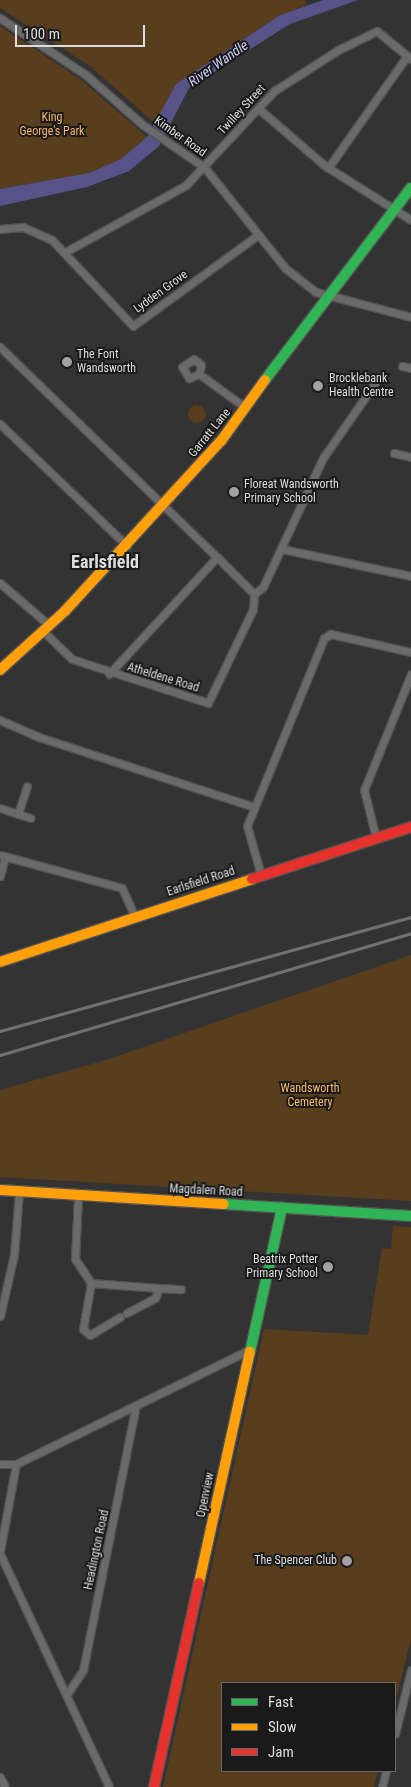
<!DOCTYPE html>
<html>
<head>
<meta charset="utf-8">
<style>
	body { margin:0 }
	#map { position:relative; width:411px; height:1787px; overflow:hidden; background:#333; font-family:"Roboto Condensed",sans-serif }
	div>[style] { position:absolute }
	[style*='--x'] { left:calc(var(--x)*1px); top:calc(var(--y)*1px); width:calc(var(--w)*1px); rotate:calc(var(--a)*1deg) }
	.green>* { inset:0; background:#593e1e }
	.round { border-radius:50% }
	.water>* { inset:0; background:#575388 }
	.roads { filter:drop-shadow(1px 0 #525252) drop-shadow(-1px 0 #525252) drop-shadow(0 1px #525252) drop-shadow(0 -1px #525252) }
	.street>* { height:7px; margin:-3.5px; padding:0 3.5px; transform-origin:3.5px; border-radius:3.5px; background:#6a6a6a }
	.fast>* { height:10px; margin:-5px; padding:0 5px; transform-origin:5px; border-radius:5px; background:#30b455 }
	.slow>* { height:10px; margin:-5px; padding:0 5px; transform-origin:5px; border-radius:5px; background:#ff9f0a }
	.jam>* { height:10px; margin:-5px; padding:0 5px; transform-origin:5px; border-radius:5px; background:#e5322d }
	.rail>* { height:2.5px; margin:-1.25px; padding:0 1.25px; transform-origin:1.25px; border-radius:1.25px; background:#707070 }
	.dots>* { width:14px; height:14px; translate:-50% -50%; box-sizing:border-box; border:2px solid #1a1a1b; border-radius:50% }
	span { translate:-50% -50%; white-space:nowrap; text-align:center; line-height:1.15; -webkit-text-stroke:4px #1a1a1b; paint-order:stroke }
	.street-label { font-size:12px; color:#ddddde }
	.park-label { font-size:12px; color:#fbb769 }
	.poi-label { font-size:12px; color:#ddddde }
	.left { translate:0 -50%; text-align:left }
	.right { translate:-100% -50%; text-align:right }
	.water-label { font-size:14px; color:#d0cff3; font-style:italic }
	.district-label { font-size:18px; color:#dedee1; font-weight:700 }
	.legend { position:absolute; left:221px; top:1682px; width:175px; height:90px; box-sizing:border-box; background:#1a1a1b; border:1px solid #686869; margin:0; padding:6px 9px; list-style:none; font-size:15px; color:#ddddde }
	.legend li { display:flex; align-items:center; gap:10px; height:25px }
	.legend b { width:25px; border:1px solid #686869 }
	.scale { position:absolute; left:15px; top:25px; width:130px; height:22px; box-sizing:border-box; border:2px solid #ddddde; border-top:0; padding-left:6px; font-size:15px; line-height:18px; white-space:nowrap; color:#ddddde; -webkit-text-stroke:4px #1a1a1b; paint-order:stroke }
</style>
</head>
<body>
<div id="map">
	<div class="green">
		<div style="clip-path:polygon(0 0,305px 0,307px 5px,280px 15px,176px 84px,156px 124px,90px 66px,0 8px)"></div>
		<div style="clip-path:polygon(0 26px,80px 79px,147px 137px,121px 159px,89px 173px,0 189px)"></div>
		<div class="round" style="left:188px;top:405px;width:18px;height:18px"></div>
		<div style="clip-path:polygon(411px 955px,411px 1201px,0 1177px,0 1090px,106px 1060px)"></div>
		<div style="clip-path:polygon(393px 1226px,411px 1227px,411px 1639px,395px 1704px,395px 1683px,222px 1683px,222px 1771px,378px 1771px,374px 1787px,163px 1787px,264px 1329px,368px 1335px,382px 1248px,391px 1249px)"></div>
	</div>
	<div class="water">
		<div style="clip-path:polygon(323px 0,358px 0,290px 24px,189px 88px,159px 146px,129px 171px,87px 187px,0 206px,0 189px,89px 173px,121px 159px,147px 137px,176px 84px,280px 15px)"></div>
	</div>
	<div class="roads">
		<div class="street">
			<div style="--x:0;--y:18;--w:103;--a:33.5"></div>
			<div style="--x:86;--y:75;--w:76;--a:41.3"></div>
			<div style="--x:143;--y:125;--w:75;--a:34.7"></div>
			<div style="--x:205;--y:168;--w:128;--a:51.3"></div>
			<div style="--x:285;--y:268;--w:39;--a:38"></div>
			<div style="--x:316;--y:292;--w:98;--a:14.7"></div>
			<div style="--x:259;--y:109;--w:86;--a:40.7"></div>
			<div style="--x:324;--y:165;--w:103;--a:32.3"></div>
			<div style="--x:328;--y:168;--w:137;--a:-54.8"></div>
			<div style="--x:0;--y:229;--w:23;--a:-5"></div>
			<div style="--x:23;--y:227;--w:32;--a:24"></div>
			<div style="--x:52;--y:240;--w:118;--a:46.7"></div>
			<div style="--x:133;--y:326;--w:155;--a:-36.1"></div>
			<div style="--x:67;--y:251;--w:136;--a:-29"></div>
			<div style="--x:186;--y:185;--w:129;--a:-46.9"></div>
			<div style="--x:274;--y:91;--w:76;--a:-32.6"></div>
			<div style="--x:338;--y:50;--w:43;--a:-26"></div>
			<div style="--x:377;--y:31;--w:44;--a:39.5"></div>
			<div style="--x:0;--y:347;--w:302;--a:44.1"></div>
			<div style="--x:217;--y:557;--w:159;--a:132.7"></div>
			<div style="--x:402;--y:366;--w:9;--a:13"></div>
			<div style="--x:199;--y:374;--w:11;--a:158"></div>
			<div style="--x:189;--y:378;--w:13;--a:-122"></div>
			<div style="--x:182;--y:367;--w:14;--a:-34"></div>
			<div style="--x:194;--y:359;--w:9;--a:41"></div>
			<div style="--x:201;--y:365;--w:9;--a:103"></div>
			<div style="--x:199;--y:374;--w:58;--a:35.9"></div>
			<div style="--x:0;--y:424;--w:176;--a:43.8"></div>
			<div style="--x:394;--y:453;--w:17;--a:13"></div>
			<div style="--x:282;--y:549;--w:132;--a:11.8"></div>
			<div style="--x:217;--y:557;--w:52;--a:45"></div>
			<div style="--x:0;--y:583;--w:65;--a:40.6"></div>
			<div style="--x:43;--y:631;--w:40;--a:44"></div>
			<div style="--x:72;--y:659;--w:143;--a:17.9"></div>
			<div style="--x:208;--y:703;--w:104;--a:-64.4"></div>
			<div style="--x:253;--y:609;--w:15;--a:-86"></div>
			<div style="--x:254;--y:594;--w:11;--a:-38"></div>
			<div style="--x:263;--y:587;--w:142;--a:-65.1"></div>
			<div style="--x:323;--y:458;--w:91;--a:-55.3"></div>
			<div style="--x:0;--y:720;--w:43;--a:23.6"></div>
			<div style="--x:39;--y:737;--w:226;--a:18"></div>
			<div style="--x:0;--y:808;--w:19;--a:18"></div>
			<div style="--x:18;--y:814;--w:29;--a:-72"></div>
			<div style="--x:18;--y:814;--w:13;--a:18"></div>
			<div style="--x:376;--y:838;--w:49;--a:-104"></div>
			<div style="--x:364;--y:790;--w:125;--a:-67.9"></div>
			<div style="--x:0;--y:855;--w:126;--a:15.1"></div>
			<div style="--x:122;--y:888;--w:32;--a:66"></div>
			<div style="--x:261;--y:875;--w:51;--a:-105.9"></div>
			<div style="--x:247;--y:826;--w:203;--a:-67.7"></div>
			<div style="--x:324;--y:638;--w:8;--a:-30"></div>
			<div style="--x:331;--y:634;--w:82;--a:12.7"></div>
			<div style="--x:0;--y:876;--w:20;--a:-75"></div>
			<div style="--x:78;--y:1196;--w:63;--a:92.7"></div>
			<div style="--x:75;--y:1259;--w:29;--a:56"></div>
			<div style="--x:91;--y:1283;--w:68;--a:4.2"></div>
			<div style="--x:159;--y:1288;--w:11;--a:112"></div>
			<div style="--x:155;--y:1298;--w:32;--a:152"></div>
			<div style="--x:91;--y:1283;--w:47;--a:99.9"></div>
			<div style="--x:83;--y:1329;--w:9;--a:41"></div>
			<div style="--x:90;--y:1335;--w:35;--a:-31"></div>
			<div style="--x:159;--y:1288;--w:22;--a:3"></div>
			<div style="--x:0;--y:1316;--w:63;--a:-77.1"></div>
			<div style="--x:14;--y:1255;--w:64;--a:-85.5"></div>
			<div style="--x:0;--y:1464;--w:16;--a:0"></div>
			<div style="--x:16;--y:1464;--w:262;--a:-26.1"></div>
			<div style="--x:0;--y:1551;--w:88;--a:-79.6"></div>
			<div style="--x:0;--y:1554;--w:257;--a:64.9"></div>
			<div style="--x:67;--y:1694;--w:29;--a:-56"></div>
			<div style="--x:83;--y:1670;--w:270;--a:-78.7"></div>
			<div style="--x:395;--y:1734;--w:66;--a:-76"></div>
			<div style="--x:0;--y:1777;--w:11;--a:63"></div>
			<div style="--x:382;--y:1787;--w:16;--a:-76"></div>
		</div>
		<div class="fast">
			<div style="--x:265;--y:380;--w:241;--a:-52.8"></div>
			<div style="--x:224;--y:1204;--w:187;--a:3.7"></div>
			<div style="--x:250;--y:1352;--w:148;--a:-77.5"></div>
		</div>
		<div class="slow">
			<div style="--x:0;--y:670;--w:88;--a:-42.2"></div>
			<div style="--x:65;--y:611;--w:231;--a:-47.5"></div>
			<div style="--x:221;--y:441;--w:75;--a:-54.2"></div>
			<div style="--x:0;--y:962;--w:265;--a:-18.2"></div>
			<div style="--x:0;--y:1190;--w:224;--a:3.6"></div>
			<div style="--x:199;--y:1583;--w:237;--a:-77.6"></div>
		</div>
		<div class="jam">
			<div style="--x:252;--y:879;--w:167;--a:-18.1"></div>
			<div style="--x:154;--y:1787;--w:209;--a:-77.6"></div>
		</div>
	</div>
	<div class="rail">
		<div style="--x:0;--y:1031;--w:427;--a:-15.5"></div>
		<div style="--x:0;--y:1055;--w:429;--a:-16.5"></div>
	</div>
	<div class="dots">
		<div style="left:67px;top:362px;background:#a2a2a2"></div>
		<div style="left:318px;top:386px;background:#a2a2a2"></div>
		<div style="left:234px;top:492px;background:#a2a2a2"></div>
		<div style="left:328px;top:1267px;background:#a2a2a2"></div>
		<div style="left:347px;top:1561px;background:#a2a2a2"></div>
	</div>
	<div class="street-label">
		<span style="left:242px;top:110px;rotate:-47deg">Twilley Street</span>
		<span style="left:180px;top:137px;rotate:35deg">Kimber Road</span>
		<span style="left:161px;top:292px;rotate:-36deg">Lydden Grove</span>
		<span style="left:210px;top:433px;rotate:-51deg">Garratt Lane</span>
		<span style="left:163px;top:678px;rotate:17deg">Atheldene Road</span>
		<span style="left:201px;top:882px;rotate:-18deg">Earlsfield Road</span>
		<span style="left:206px;top:1191px;rotate:3deg">Magdalen Road</span>
		<span style="left:206px;top:1495px;rotate:-78deg">Openview</span>
		<span style="left:97px;top:1550px;rotate:-78deg">Headington Road</span>
	</div>
	<div class="park-label">
		<span style="left:52px;top:125px">King<br>George's Park</span>
		<span style="left:310px;top:1096px">Wandsworth<br>Cemetery</span>
	</div>
	<div class="poi-label">
		<span class="left" style="left:77px;top:362px">The Font<br>Wandsworth</span>
		<span class="left" style="left:329px;top:386px">Brocklebank<br>Health Centre</span>
		<span class="left" style="left:244px;top:492px">Floreat Wandsworth<br>Primary School</span>
		<span class="right" style="left:318px;top:1267px">Beatrix Potter<br>Primary School</span>
		<span class="right" style="left:337px;top:1561px">The Spencer Club</span>
	</div>
	<div class="water-label">
		<span style="left:218px;top:63px;rotate:-35deg">River Wandle</span>
	</div>
	<div class="district-label">
		<span style="left:105px;top:562px">Earlsfield</span>
	</div>
	<ul class="legend">
	<li><b style="height:6px;background:#30b455"></b>Fast</li>
	<li><b style="height:6px;background:#ff9f0a"></b>Slow</li>
	<li><b style="height:6px;background:#e5322d"></b>Jam</li>
	</ul>
	<div class="scale">100 m</div>
</div>
</body>
</html>
